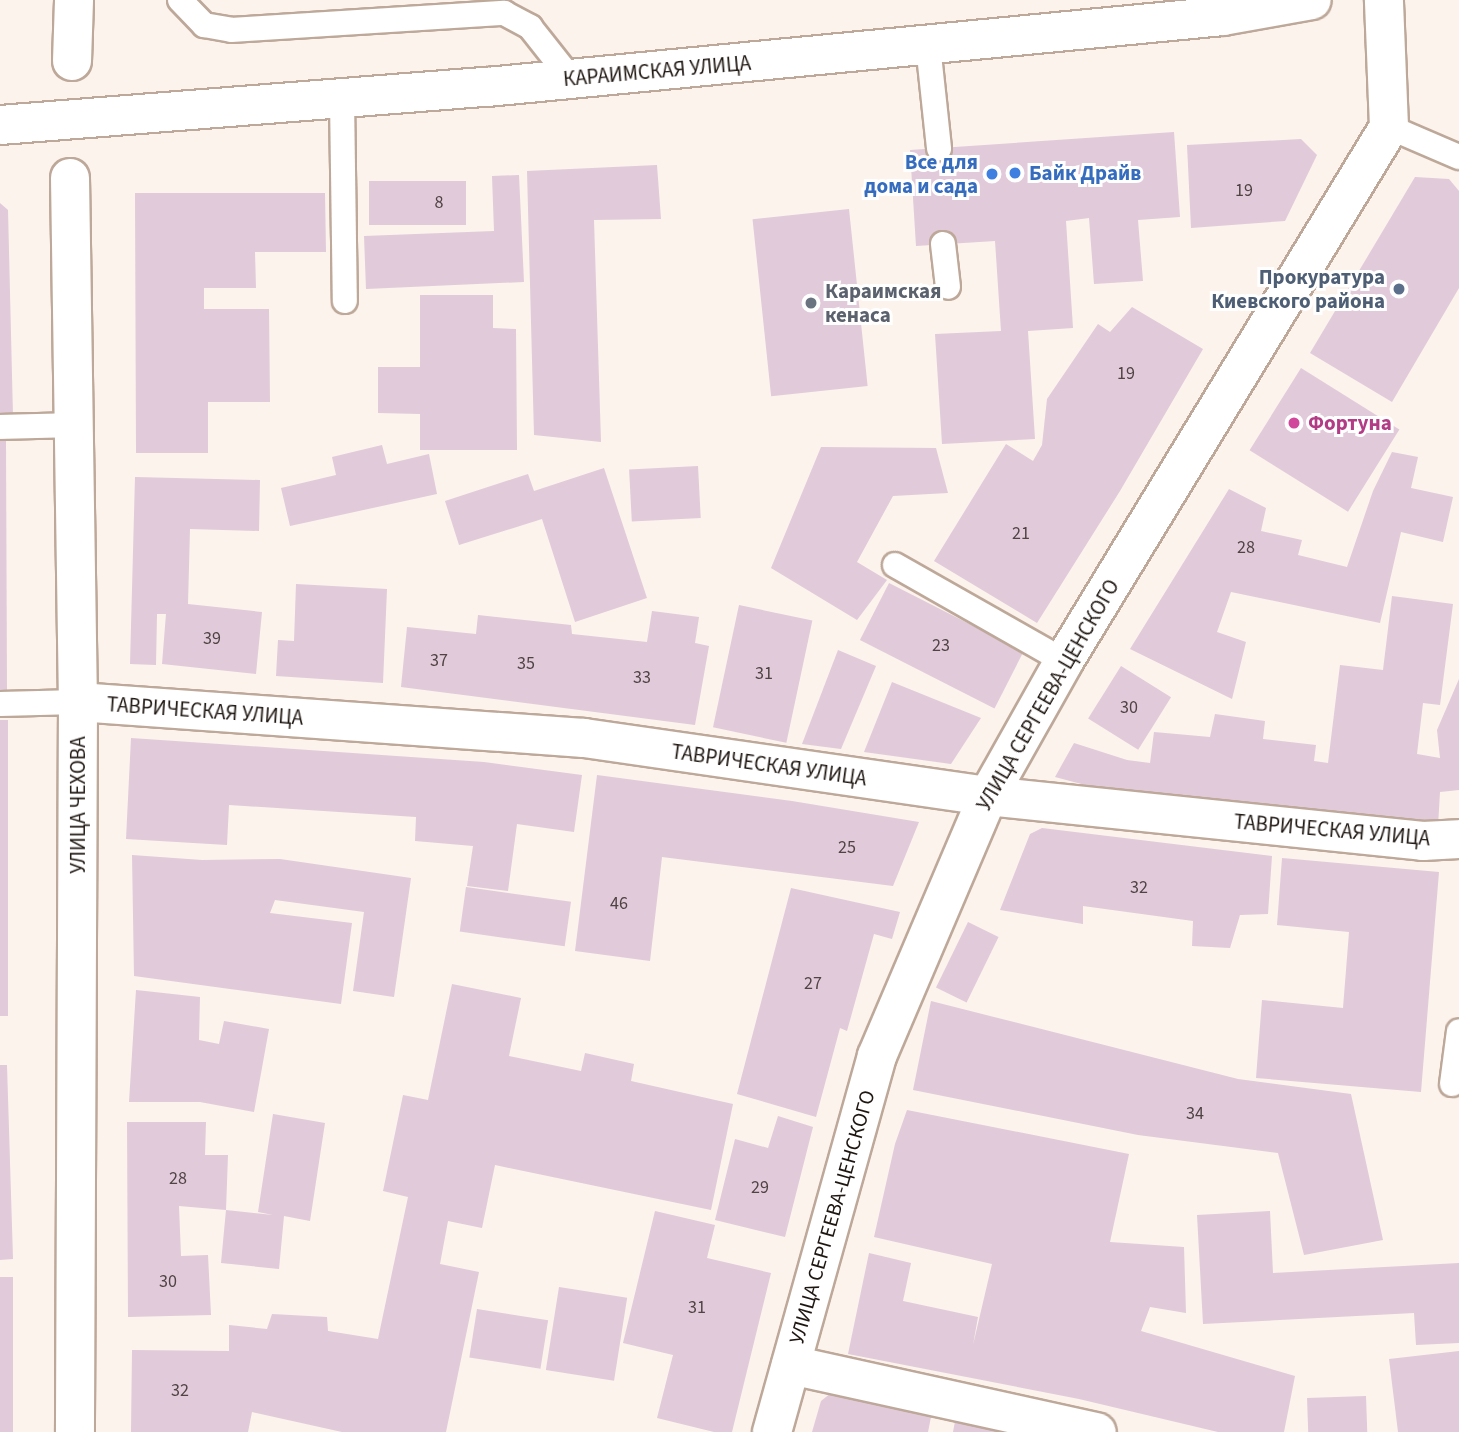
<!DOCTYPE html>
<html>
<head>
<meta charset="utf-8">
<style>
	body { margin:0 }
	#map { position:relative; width:1459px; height:1432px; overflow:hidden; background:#fcf3ed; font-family:"Source Sans 3",sans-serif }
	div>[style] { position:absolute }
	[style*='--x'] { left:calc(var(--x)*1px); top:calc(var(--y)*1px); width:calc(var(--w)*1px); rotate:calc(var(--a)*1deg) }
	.building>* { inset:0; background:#e1cada; transform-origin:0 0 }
	.roads { filter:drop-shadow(2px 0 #bda899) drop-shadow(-2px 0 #bda899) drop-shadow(0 2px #bda899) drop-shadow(0 -2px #bda899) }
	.service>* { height:24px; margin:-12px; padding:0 12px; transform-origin:12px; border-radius:12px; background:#fff }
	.minor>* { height:38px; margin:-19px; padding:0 19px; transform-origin:19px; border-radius:19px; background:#fff }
	.secondary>* { height:38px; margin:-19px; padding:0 19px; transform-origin:19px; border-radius:19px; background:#fff }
	.dots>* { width:19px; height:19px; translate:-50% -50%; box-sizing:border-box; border:4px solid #fff; border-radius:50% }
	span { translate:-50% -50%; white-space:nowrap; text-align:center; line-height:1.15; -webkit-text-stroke:6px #fff; paint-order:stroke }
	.number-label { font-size:18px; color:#4f4343 }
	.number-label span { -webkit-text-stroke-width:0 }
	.street-label { font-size:21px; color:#1e1611 }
	.shop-label { font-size:21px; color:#366cbe; font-weight:700 }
	.right { translate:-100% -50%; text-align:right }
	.left { translate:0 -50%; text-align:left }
	.service-label { font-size:21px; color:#4e5e75; font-weight:700 }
	.worship-label { font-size:21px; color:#5b616d; font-weight:700 }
	.hotel-label { font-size:21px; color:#b23c85; font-weight:700 }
</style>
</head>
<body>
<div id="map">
	<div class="building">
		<div style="clip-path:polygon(1174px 132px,1180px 217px,1138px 220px,1143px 281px,1094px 284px,1089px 218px,1066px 221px,1073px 328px,1028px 331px,1035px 439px,942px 444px,935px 334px,1001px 331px,995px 241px,916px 246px,910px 150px)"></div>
		<div style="clip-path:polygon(1301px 139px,1317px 155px,1285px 221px,1191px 228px,1187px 145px)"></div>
		<div style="clip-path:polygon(657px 165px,661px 219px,594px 220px,601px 442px,534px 435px,527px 171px)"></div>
		<div style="clip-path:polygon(519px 175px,524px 282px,366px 289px,364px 236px,494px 231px,492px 176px)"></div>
		<div style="clip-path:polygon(1415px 177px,1449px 179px,1459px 191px,1459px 288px,1392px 402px,1310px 353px)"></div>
		<div style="left:466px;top:181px;width:44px;height:97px;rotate:90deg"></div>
		<div style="clip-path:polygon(135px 193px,325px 193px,326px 252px,255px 252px,256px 288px,204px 288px,204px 309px,269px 309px,270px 402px,208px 402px,208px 453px,136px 453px)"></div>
		<div style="clip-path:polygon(0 203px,8px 210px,13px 416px,0 416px)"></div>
		<div style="left:849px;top:209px;width:178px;height:97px;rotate:84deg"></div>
		<div style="clip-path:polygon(420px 295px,493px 295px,493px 328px,516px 329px,517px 450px,420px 450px,420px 414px,378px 413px,378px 367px,420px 367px)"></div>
		<div style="clip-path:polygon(1132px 307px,1203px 349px,1120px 491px,1037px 623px,934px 561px,1006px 444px,1033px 461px,1042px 445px,1047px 399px,1098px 324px,1110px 332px)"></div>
		<div style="left:1301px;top:368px;width:116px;height:97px;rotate:32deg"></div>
		<div style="clip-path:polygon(0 441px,6px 441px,7px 692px,0 692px)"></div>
		<div style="clip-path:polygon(382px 445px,387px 464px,429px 454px,437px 494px,290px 526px,281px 488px,336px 475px,332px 457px)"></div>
		<div style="clip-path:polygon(821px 447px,936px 448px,948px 493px,893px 496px,857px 562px,887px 580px,857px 620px,771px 568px)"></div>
		<div style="clip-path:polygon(1392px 452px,1418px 457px,1411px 488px,1453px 497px,1443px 542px,1401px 532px,1380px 623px,1231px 592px,1217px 632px,1246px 642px,1232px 699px,1130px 649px,1229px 489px,1266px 508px,1261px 531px,1302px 540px,1298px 555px,1347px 567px,1373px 491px)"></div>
		<div style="left:698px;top:466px;width:52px;height:69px;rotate:87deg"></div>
		<div style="clip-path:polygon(604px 468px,647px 598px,575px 622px,542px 519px,459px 545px,445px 501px,528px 474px,534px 491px)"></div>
		<div style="clip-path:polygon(135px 477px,260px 480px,259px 531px,190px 529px,188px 604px,262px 612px,256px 674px,162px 664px,166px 614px,157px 614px,156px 665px,130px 664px)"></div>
		<div style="left:889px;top:583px;width:151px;height:64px;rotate:27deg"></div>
		<div style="clip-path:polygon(296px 584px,387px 589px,383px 683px,276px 676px,278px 640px,294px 641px)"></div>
		<div style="clip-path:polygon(1392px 596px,1453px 604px,1440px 705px,1423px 703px,1417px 754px,1440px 758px,1437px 730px,1459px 679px,1459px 790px,1440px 792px,1438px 826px,1123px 795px,1055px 777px,1074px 743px,1127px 760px,1150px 763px,1154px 732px,1210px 737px,1215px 714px,1265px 721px,1263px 739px,1316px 745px,1314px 761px,1328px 763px,1340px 665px,1383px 670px)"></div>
		<div style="left:739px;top:605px;width:75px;height:125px;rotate:12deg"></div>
		<div style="clip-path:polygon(652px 611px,699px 617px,695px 643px,709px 646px,695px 725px,401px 687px,407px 627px,476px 634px,478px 615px,571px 625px,572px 634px,647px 642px)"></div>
		<div style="clip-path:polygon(838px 650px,876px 666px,841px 749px,802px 744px)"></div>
		<div style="left:1121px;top:666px;width:59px;height:62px;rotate:32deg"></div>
		<div style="clip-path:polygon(892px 682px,981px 718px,951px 764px,864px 752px)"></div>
		<div style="left:0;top:720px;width:8px;height:296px"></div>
		<div style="clip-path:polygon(131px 738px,484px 762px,582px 775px,574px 832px,517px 824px,508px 891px,467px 886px,473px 846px,415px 841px,416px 817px,229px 805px,227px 845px,126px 839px)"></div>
		<div style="clip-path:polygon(597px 775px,792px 801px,919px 822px,893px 886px,662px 857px,650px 961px,575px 951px)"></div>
		<div style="clip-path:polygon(1042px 828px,1272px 856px,1268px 914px,1240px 915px,1230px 948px,1192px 946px,1193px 921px,1083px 906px,1083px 924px,1000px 910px,1030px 834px)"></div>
		<div style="clip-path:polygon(132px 855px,202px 860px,280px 859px,411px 878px,394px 997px,353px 991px,364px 912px,275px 900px,270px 913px,352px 923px,341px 1004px,134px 976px)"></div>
		<div style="clip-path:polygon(1282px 858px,1439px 872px,1421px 1092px,1256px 1078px,1262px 1000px,1343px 1008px,1349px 932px,1277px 925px)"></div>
		<div style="left:466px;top:887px;width:106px;height:45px;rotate:8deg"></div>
		<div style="clip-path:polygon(791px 888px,900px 912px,892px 939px,874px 934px,847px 1031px,840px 1028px,816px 1117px,737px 1094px)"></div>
		<div style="left:968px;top:922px;width:34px;height:73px;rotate:26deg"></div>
		<div style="clip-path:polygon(452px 984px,521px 998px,509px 1056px,581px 1071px,585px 1053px,634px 1064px,631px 1081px,733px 1104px,711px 1210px,495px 1165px,482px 1228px,448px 1221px,440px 1264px,479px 1272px,446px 1432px,342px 1432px,252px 1412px,248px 1432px,131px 1432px,132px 1350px,229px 1351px,229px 1325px,267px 1329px,272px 1314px,327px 1317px,328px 1331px,378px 1339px,408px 1197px,383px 1191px,403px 1095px,428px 1100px)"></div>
		<div style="clip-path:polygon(136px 990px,200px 997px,199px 1040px,219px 1044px,224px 1021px,269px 1029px,254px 1112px,200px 1102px,129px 1102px)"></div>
		<div style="clip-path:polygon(931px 1001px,1238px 1079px,1351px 1094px,1383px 1240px,1304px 1255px,1278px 1153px,1138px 1135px,913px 1090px)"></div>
		<div style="clip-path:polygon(0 1065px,7px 1065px,13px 1259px,0 1260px)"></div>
		<div style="clip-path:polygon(907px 1110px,1129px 1154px,1110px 1242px,1184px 1247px,1186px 1313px,1150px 1307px,1141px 1331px,1295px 1376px,1284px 1432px,1218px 1432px,1079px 1399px,848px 1354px,869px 1253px,911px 1263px,903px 1301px,978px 1317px,973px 1345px,992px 1264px,874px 1237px,895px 1144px)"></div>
		<div style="clip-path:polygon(273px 1114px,325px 1123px,310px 1221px,284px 1216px,279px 1269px,221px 1263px,226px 1210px,273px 1215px,258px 1212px)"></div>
		<div style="clip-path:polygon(778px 1116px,813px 1127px,785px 1237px,715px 1220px,735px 1139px,768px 1148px)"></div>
		<div style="clip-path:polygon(127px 1122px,206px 1122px,205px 1155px,228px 1155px,226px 1210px,179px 1206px,181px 1256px,208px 1255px,211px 1315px,128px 1317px)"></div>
		<div style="clip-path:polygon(655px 1211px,715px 1225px,707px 1258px,771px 1273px,732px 1432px,714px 1432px,657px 1418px,673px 1355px,623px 1343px)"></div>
		<div style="clip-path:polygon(1270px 1211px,1273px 1273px,1459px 1263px,1459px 1343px,1416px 1345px,1414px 1313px,1203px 1324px,1197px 1215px)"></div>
		<div style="left:0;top:1277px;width:13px;height:155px"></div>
		<div style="left:559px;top:1287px;width:69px;height:84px;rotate:9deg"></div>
		<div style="left:477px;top:1309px;width:72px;height:49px;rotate:9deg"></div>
		<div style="clip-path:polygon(1459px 1351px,1459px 1432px,1398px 1432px,1389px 1359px)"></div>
		<div style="clip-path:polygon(831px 1393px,932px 1412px,928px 1432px,812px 1432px,821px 1401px)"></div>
		<div style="left:1366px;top:1396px;width:36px;height:59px;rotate:88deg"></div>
		<div style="clip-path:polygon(956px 1416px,1033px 1432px,953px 1432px)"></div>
	</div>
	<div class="roads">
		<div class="service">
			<div style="--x:180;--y:0;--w:35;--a:46"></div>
			<div style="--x:204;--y:25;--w:27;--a:10"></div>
			<div style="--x:231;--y:30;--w:274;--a:-3.6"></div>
			<div style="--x:504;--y:13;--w:30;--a:28"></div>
			<div style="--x:530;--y:27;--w:66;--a:51.7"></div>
			<div style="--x:928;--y:45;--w:104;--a:83.9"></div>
			<div style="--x:342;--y:98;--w:203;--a:89.2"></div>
			<div style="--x:1389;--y:127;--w:76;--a:23.2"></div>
			<div style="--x:943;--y:244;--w:43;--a:83.4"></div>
			<div style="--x:0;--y:427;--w:74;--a:-1.5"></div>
			<div style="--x:895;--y:565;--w:194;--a:29.6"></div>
			<div style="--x:0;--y:704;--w:78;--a:-1.5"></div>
			<div style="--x:1452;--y:1084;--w:53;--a:-82.5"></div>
		</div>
		<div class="minor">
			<div style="--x:78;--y:702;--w:507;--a:4.07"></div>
			<div style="--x:584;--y:738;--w:408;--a:8.2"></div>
			<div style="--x:988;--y:796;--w:437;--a:5.9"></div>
			<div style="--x:1423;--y:841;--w:36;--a:-3"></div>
			<div style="--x:791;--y:1365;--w:313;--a:12.4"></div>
			<div style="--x:772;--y:1432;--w:390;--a:-74.4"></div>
			<div style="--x:877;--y:1056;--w:283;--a:-66.9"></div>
			<div style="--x:988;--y:796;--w:155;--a:-60.6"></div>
			<div style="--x:1064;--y:661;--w:625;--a:-58.67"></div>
			<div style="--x:1389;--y:127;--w:127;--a:-92.3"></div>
		</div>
		<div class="secondary">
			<div style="--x:72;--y:61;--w:61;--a:-88.1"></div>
			<div style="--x:0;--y:125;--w:488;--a:-4.5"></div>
			<div style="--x:487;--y:87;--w:739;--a:-5.51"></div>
			<div style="--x:1223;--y:16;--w:90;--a:-10.2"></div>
			<div style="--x:70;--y:178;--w:524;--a:89.13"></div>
			<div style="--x:78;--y:702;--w:730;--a:90.24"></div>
		</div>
	</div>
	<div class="dots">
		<div style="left:1015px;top:173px;background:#3f7fe0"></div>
		<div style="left:992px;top:174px;background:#3f7fe0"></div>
		<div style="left:1399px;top:289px;background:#5c6f8a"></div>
		<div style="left:811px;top:303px;background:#6b7280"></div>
		<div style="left:1294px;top:423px;background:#d1479c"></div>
	</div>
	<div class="number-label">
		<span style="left:1244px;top:191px">19</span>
		<span style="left:439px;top:203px">8</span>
		<span style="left:1126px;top:374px">19</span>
		<span style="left:1021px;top:534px">21</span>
		<span style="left:1246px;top:548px">28</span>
		<span style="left:212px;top:639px">39</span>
		<span style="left:941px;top:646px">23</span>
		<span style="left:439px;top:661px">37</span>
		<span style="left:526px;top:664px">35</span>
		<span style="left:764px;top:674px">31</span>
		<span style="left:642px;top:678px">33</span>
		<span style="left:1129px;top:708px">30</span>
		<span style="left:847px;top:848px">25</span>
		<span style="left:1139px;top:888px">32</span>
		<span style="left:619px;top:904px">46</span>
		<span style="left:813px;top:984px">27</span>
		<span style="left:1195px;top:1114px">34</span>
		<span style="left:178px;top:1179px">28</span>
		<span style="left:760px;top:1188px">29</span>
		<span style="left:168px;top:1282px">30</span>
		<span style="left:697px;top:1308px">31</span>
		<span style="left:180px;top:1391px">32</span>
	</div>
	<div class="street-label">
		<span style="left:657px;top:71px;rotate:-5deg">КАРАИМСКАЯ УЛИЦА</span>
		<span style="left:1048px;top:695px;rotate:-60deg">УЛИЦА СЕРГЕЕВА-ЦЕНСКОГО</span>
		<span style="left:205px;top:711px;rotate:4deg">ТАВРИЧЕСКАЯ УЛИЦА</span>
		<span style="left:769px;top:765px;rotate:8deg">ТАВРИЧЕСКАЯ УЛИЦА</span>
		<span style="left:78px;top:805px;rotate:-90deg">УЛИЦА ЧЕХОВА</span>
		<span style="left:1332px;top:830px;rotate:5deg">ТАВРИЧЕСКАЯ УЛИЦА</span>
		<span style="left:832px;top:1217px;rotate:-74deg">УЛИЦА СЕРГЕЕВА-ЦЕНСКОГО</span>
	</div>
	<div class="shop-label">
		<span class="right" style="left:978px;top:174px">Все для<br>дома и сада</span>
		<span class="left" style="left:1029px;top:173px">Байк Драйв</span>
	</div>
	<div class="service-label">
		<span class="right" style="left:1385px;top:289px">Прокуратура<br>Киевского района</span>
	</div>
	<div class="worship-label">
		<span class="left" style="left:825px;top:303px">Караимская<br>кенаса</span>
	</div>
	<div class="hotel-label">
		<span class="left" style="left:1308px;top:423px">Фортуна</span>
	</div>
</div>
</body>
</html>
